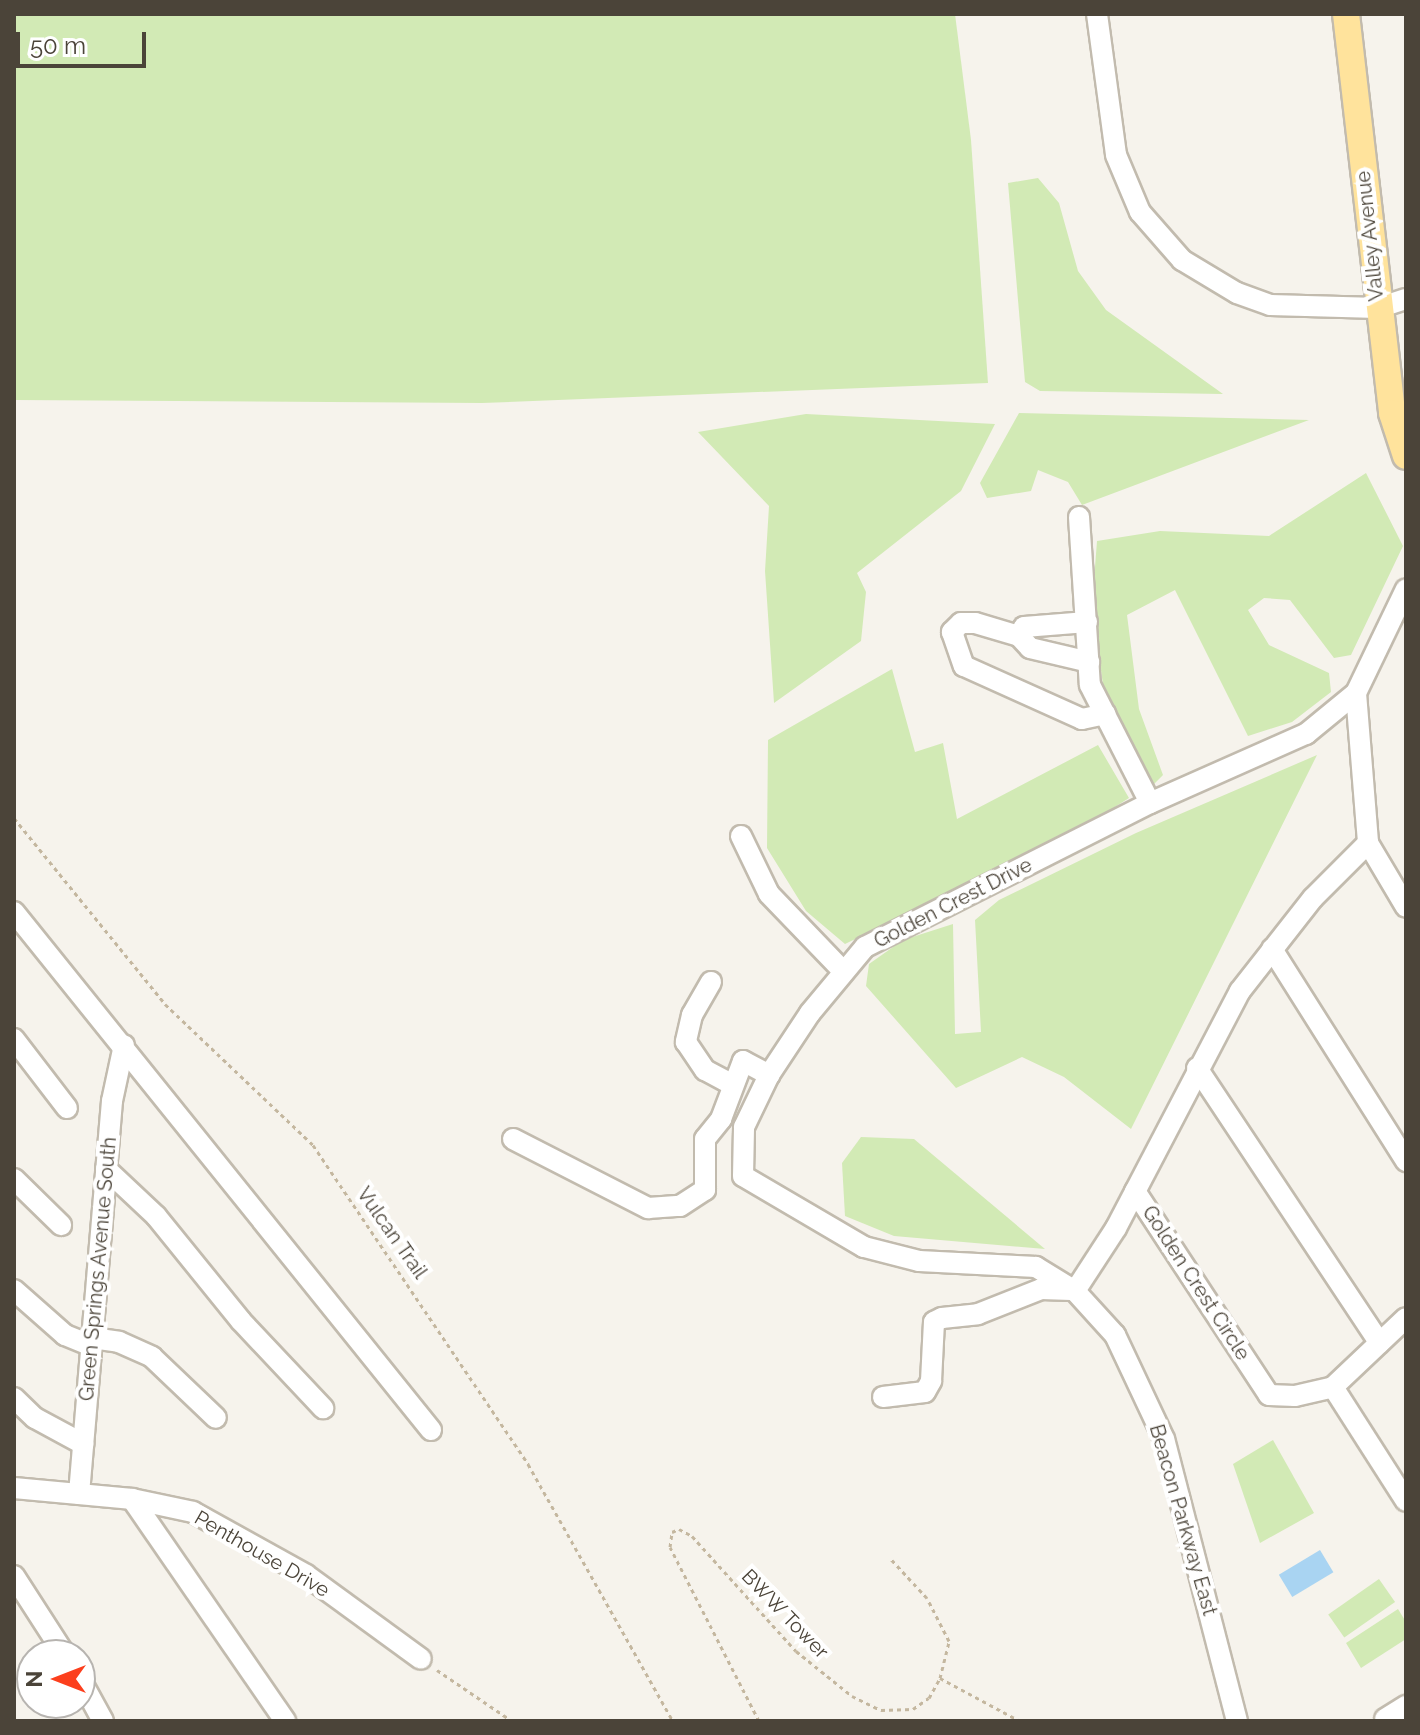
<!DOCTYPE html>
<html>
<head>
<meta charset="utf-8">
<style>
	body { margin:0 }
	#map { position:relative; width:1420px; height:1735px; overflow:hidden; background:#f6f3ec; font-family:Raleway,sans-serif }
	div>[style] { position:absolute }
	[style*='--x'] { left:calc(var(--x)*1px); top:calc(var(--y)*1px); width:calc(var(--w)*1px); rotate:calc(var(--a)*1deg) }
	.green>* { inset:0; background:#d2eab5; transform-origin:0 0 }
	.water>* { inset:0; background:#a9d4f2; transform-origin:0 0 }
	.path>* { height:3px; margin-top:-1.5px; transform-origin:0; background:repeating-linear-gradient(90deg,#c4b79f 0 4px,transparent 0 8px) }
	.roads { filter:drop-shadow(2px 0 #c2bbae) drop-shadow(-2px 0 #c2bbae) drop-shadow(0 2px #c2bbae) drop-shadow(0 -2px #c2bbae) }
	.minor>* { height:20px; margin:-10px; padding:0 10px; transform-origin:10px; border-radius:10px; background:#fff }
	.major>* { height:26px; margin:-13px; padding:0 13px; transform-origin:13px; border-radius:13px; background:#ffe39c }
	span { translate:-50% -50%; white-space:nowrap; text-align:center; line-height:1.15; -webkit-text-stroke:8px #fff; paint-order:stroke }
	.street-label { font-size:20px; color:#4b4439 }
	.frame { position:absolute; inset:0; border:16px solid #4b4439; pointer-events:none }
	.north { position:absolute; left:16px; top:1639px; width:80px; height:80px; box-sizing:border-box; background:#fff; border:2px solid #b7b4b0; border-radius:50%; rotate:270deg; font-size:22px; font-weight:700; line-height:32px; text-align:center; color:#4b4439 }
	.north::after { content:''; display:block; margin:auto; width:28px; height:36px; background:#fc3f1d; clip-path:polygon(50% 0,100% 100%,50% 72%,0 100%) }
	.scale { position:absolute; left:16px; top:32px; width:130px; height:36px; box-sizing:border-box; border:4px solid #4b4439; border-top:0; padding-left:10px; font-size:24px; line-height:28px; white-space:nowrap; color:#4b4439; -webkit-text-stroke:6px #fff; paint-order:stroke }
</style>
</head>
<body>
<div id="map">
	<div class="green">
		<div style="clip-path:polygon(14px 14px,955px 14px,971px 140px,988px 383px,482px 403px,14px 400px)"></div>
		<div style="clip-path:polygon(1038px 178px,1059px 203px,1078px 271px,1106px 310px,1223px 394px,1040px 391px,1025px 382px,1008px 183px)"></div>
		<div style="clip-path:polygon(1019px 413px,1309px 420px,1082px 505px,1068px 482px,1038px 470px,1031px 491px,987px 498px,980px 483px)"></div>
		<div style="clip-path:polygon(806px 414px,995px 424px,961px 491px,857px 573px,866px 592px,861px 641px,774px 703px,765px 571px,769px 506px,698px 432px)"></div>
		<div style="clip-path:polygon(1366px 473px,1403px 546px,1351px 655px,1334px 658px,1290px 600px,1264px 598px,1248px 610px,1269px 645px,1329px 673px,1331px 692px,1292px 722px,1248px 736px,1175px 590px,1127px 615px,1139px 709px,1163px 775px,1151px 787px,1104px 692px,1092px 606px,1097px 541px,1160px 531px,1269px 536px)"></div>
		<div style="clip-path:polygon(892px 669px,915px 752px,943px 743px,957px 819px,1098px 745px,1129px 798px,1071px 835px,845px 944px,806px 911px,767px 848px,768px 740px)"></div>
		<div style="clip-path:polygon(1317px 755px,1131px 1129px,1064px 1077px,1022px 1057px,956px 1088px,866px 986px,869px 964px,903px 940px,953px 924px,955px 1034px,981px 1032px,975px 920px,999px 900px,1136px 833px)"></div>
		<div style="clip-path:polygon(861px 1137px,914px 1139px,1045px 1249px,894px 1236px,845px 1216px,842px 1163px)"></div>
		<div style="clip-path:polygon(1273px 1440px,1314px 1513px,1260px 1543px,1233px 1464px)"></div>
		<div style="left:1379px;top:1579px;width:28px;height:62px;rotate:55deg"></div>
		<div style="clip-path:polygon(1398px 1609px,1406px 1622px,1406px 1639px,1361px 1668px,1346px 1643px)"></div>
	</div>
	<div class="water">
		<div style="left:1320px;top:1550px;width:26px;height:48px;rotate:59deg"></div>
	</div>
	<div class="path">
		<div style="--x:14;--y:818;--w:240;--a:50.9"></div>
		<div style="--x:165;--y:1004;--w:204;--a:43.6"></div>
		<div style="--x:313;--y:1145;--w:385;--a:56"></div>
		<div style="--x:528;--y:1464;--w:295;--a:60.6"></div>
		<div style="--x:437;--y:1670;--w:91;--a:34.2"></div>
		<div style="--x:940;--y:1678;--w:91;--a:28.3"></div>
		<div style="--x:759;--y:1721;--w:195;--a:-117.1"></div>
		<div style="--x:670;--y:1547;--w:15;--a:-82"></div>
		<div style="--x:672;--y:1532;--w:8;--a:-23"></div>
		<div style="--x:679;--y:1529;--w:15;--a:28"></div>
		<div style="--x:692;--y:1536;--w:155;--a:47.9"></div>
		<div style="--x:796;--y:1651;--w:72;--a:38.8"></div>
		<div style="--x:852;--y:1696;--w:32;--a:26"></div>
		<div style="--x:881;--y:1710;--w:32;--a:-2"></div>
		<div style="--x:913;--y:1709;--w:19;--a:-35"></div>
		<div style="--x:929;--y:1698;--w:23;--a:-61"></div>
		<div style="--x:940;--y:1678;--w:38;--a:-76"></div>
		<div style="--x:949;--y:1641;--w:48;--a:-117.1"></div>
		<div style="--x:927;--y:1598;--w:54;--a:-132.8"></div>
	</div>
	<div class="roads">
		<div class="minor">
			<div style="--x:1097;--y:14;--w:142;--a:82.3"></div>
			<div style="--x:1116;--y:155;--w:62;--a:67.2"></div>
			<div style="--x:1140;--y:212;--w:64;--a:48.8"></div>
			<div style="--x:1182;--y:260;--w:64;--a:31"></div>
			<div style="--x:1237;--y:293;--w:35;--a:20"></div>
			<div style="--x:1270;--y:305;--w:108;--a:1.6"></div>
			<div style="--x:1378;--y:308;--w:29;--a:-18"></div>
			<div style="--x:1079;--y:517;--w:168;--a:86.3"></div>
			<div style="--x:1090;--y:685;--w:132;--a:63"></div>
			<div style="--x:1087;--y:622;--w:63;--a:175.5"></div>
			<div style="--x:1024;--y:627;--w:10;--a:119"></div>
			<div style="--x:1019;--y:636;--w:16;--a:47"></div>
			<div style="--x:1030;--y:648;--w:61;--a:13.3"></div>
			<div style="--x:1019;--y:636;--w:46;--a:-163.5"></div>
			<div style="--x:975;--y:623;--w:14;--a:180"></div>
			<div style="--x:961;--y:623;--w:13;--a:135"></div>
			<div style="--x:952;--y:632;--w:36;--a:71"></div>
			<div style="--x:964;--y:666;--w:129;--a:24.2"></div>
			<div style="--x:1082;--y:719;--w:24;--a:-12"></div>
			<div style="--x:1356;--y:693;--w:150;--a:85.4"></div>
			<div style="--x:1368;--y:843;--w:74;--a:59.3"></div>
			<div style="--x:741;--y:836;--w:64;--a:64.2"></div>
			<div style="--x:769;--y:894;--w:108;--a:46.1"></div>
			<div style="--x:14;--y:912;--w:665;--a:51.17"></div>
			<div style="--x:1272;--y:949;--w:251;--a:57.7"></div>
			<div style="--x:711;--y:982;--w:38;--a:120"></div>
			<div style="--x:692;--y:1015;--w:28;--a:103"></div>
			<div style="--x:686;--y:1042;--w:34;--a:56"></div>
			<div style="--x:705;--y:1070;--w:30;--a:28"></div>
			<div style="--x:14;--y:1039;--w:87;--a:52.5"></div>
			<div style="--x:1197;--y:1068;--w:330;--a:56.4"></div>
			<div style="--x:513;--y:1139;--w:152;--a:27.1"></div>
			<div style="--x:648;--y:1208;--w:32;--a:-4"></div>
			<div style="--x:680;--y:1206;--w:30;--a:-33"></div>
			<div style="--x:705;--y:1190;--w:51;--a:-90"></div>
			<div style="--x:705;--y:1139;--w:26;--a:-51"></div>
			<div style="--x:721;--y:1119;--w:62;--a:-69.2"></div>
			<div style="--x:743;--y:1061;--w:30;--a:28"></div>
			<div style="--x:106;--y:1169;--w:69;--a:43.2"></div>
			<div style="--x:156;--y:1216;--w:135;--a:51"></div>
			<div style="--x:241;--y:1321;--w:120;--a:46.7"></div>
			<div style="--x:14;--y:1179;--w:66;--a:44.4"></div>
			<div style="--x:1135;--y:1191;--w:244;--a:56.7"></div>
			<div style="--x:1269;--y:1395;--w:26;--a:2"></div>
			<div style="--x:1295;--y:1396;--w:39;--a:-13"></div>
			<div style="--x:1333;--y:1387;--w:100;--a:-43.4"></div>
			<div style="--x:14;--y:1290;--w:68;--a:41.4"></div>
			<div style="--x:65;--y:1335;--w:29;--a:22"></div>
			<div style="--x:1075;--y:1291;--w:75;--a:-56.9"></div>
			<div style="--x:1116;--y:1228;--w:267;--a:-62.4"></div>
			<div style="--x:1240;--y:991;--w:118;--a:-51.9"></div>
			<div style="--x:1313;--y:898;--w:78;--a:-45"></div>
			<div style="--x:92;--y:1338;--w:27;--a:8"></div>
			<div style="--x:119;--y:1342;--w:36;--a:24"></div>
			<div style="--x:152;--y:1357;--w:88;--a:43.6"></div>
			<div style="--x:1333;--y:1387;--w:135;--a:57.4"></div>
			<div style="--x:883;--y:1397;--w:42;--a:-6.8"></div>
			<div style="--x:925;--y:1392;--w:13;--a:-61"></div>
			<div style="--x:931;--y:1381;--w:59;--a:-87.1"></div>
			<div style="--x:934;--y:1322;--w:9;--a:-27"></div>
			<div style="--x:942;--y:1318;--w:36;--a:-6"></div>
			<div style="--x:978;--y:1314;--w:68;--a:-21.6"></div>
			<div style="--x:1041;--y:1289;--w:30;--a:2"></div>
			<div style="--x:14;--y:1398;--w:29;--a:44"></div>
			<div style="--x:35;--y:1418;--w:55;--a:28.4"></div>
			<div style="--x:14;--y:1488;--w:119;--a:5.3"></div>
			<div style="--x:132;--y:1499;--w:62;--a:12"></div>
			<div style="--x:193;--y:1512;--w:129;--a:29.1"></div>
			<div style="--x:306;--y:1575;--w:142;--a:36.1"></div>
			<div style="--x:79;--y:1494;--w:394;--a:-85.2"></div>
			<div style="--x:112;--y:1101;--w:57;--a:-77.9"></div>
			<div style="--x:132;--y:1499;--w:270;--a:55.4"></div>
			<div style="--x:14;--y:1576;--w:94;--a:57.2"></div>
			<div style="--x:80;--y:1679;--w:48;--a:61.3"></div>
			<div style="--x:1385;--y:1719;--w:25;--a:-32"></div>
			<div style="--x:1237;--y:1721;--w:291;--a:-104.5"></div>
			<div style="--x:1164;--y:1439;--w:115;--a:-115.2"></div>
			<div style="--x:1115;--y:1335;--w:59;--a:-132.3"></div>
			<div style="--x:1075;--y:1291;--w:46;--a:-148.4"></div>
			<div style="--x:1036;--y:1267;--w:117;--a:-177.1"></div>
			<div style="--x:919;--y:1261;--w:57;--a:-165.7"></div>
			<div style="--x:864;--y:1247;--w:140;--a:-149.6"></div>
			<div style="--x:743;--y:1176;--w:49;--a:-88.8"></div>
			<div style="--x:744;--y:1127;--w:58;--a:-64.3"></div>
			<div style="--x:769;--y:1075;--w:74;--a:-56.5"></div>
			<div style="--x:810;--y:1013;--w:86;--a:-50.2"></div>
			<div style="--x:865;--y:947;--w:319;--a:-26.8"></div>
			<div style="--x:1150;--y:803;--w:171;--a:-23.9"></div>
			<div style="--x:1306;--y:734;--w:65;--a:-39.4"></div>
			<div style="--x:1356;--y:693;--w:115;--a:-64.3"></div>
		</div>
		<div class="major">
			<div style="--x:1346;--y:14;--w:402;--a:83.4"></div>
			<div style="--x:1392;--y:413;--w:45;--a:72"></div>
		</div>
	</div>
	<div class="street-label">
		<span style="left:1370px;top:236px;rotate:-96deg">Valley Avenue</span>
		<span style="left:953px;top:903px;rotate:-27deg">Golden Crest Drive</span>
		<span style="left:392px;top:1233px;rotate:55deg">Vulcan Trail</span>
		<span style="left:98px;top:1269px;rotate:-85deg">Green Springs Avenue South</span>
		<span style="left:1196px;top:1283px;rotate:57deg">Golden Crest Circle</span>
		<span style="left:1183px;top:1520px;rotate:74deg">Beacon Parkway East</span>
		<span style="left:262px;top:1554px;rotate:30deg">Penthouse Drive</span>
		<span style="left:785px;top:1614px;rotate:46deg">BWW Tower</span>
	</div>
	<div class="frame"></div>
	<div class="north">N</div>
	<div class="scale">50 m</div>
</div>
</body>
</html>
